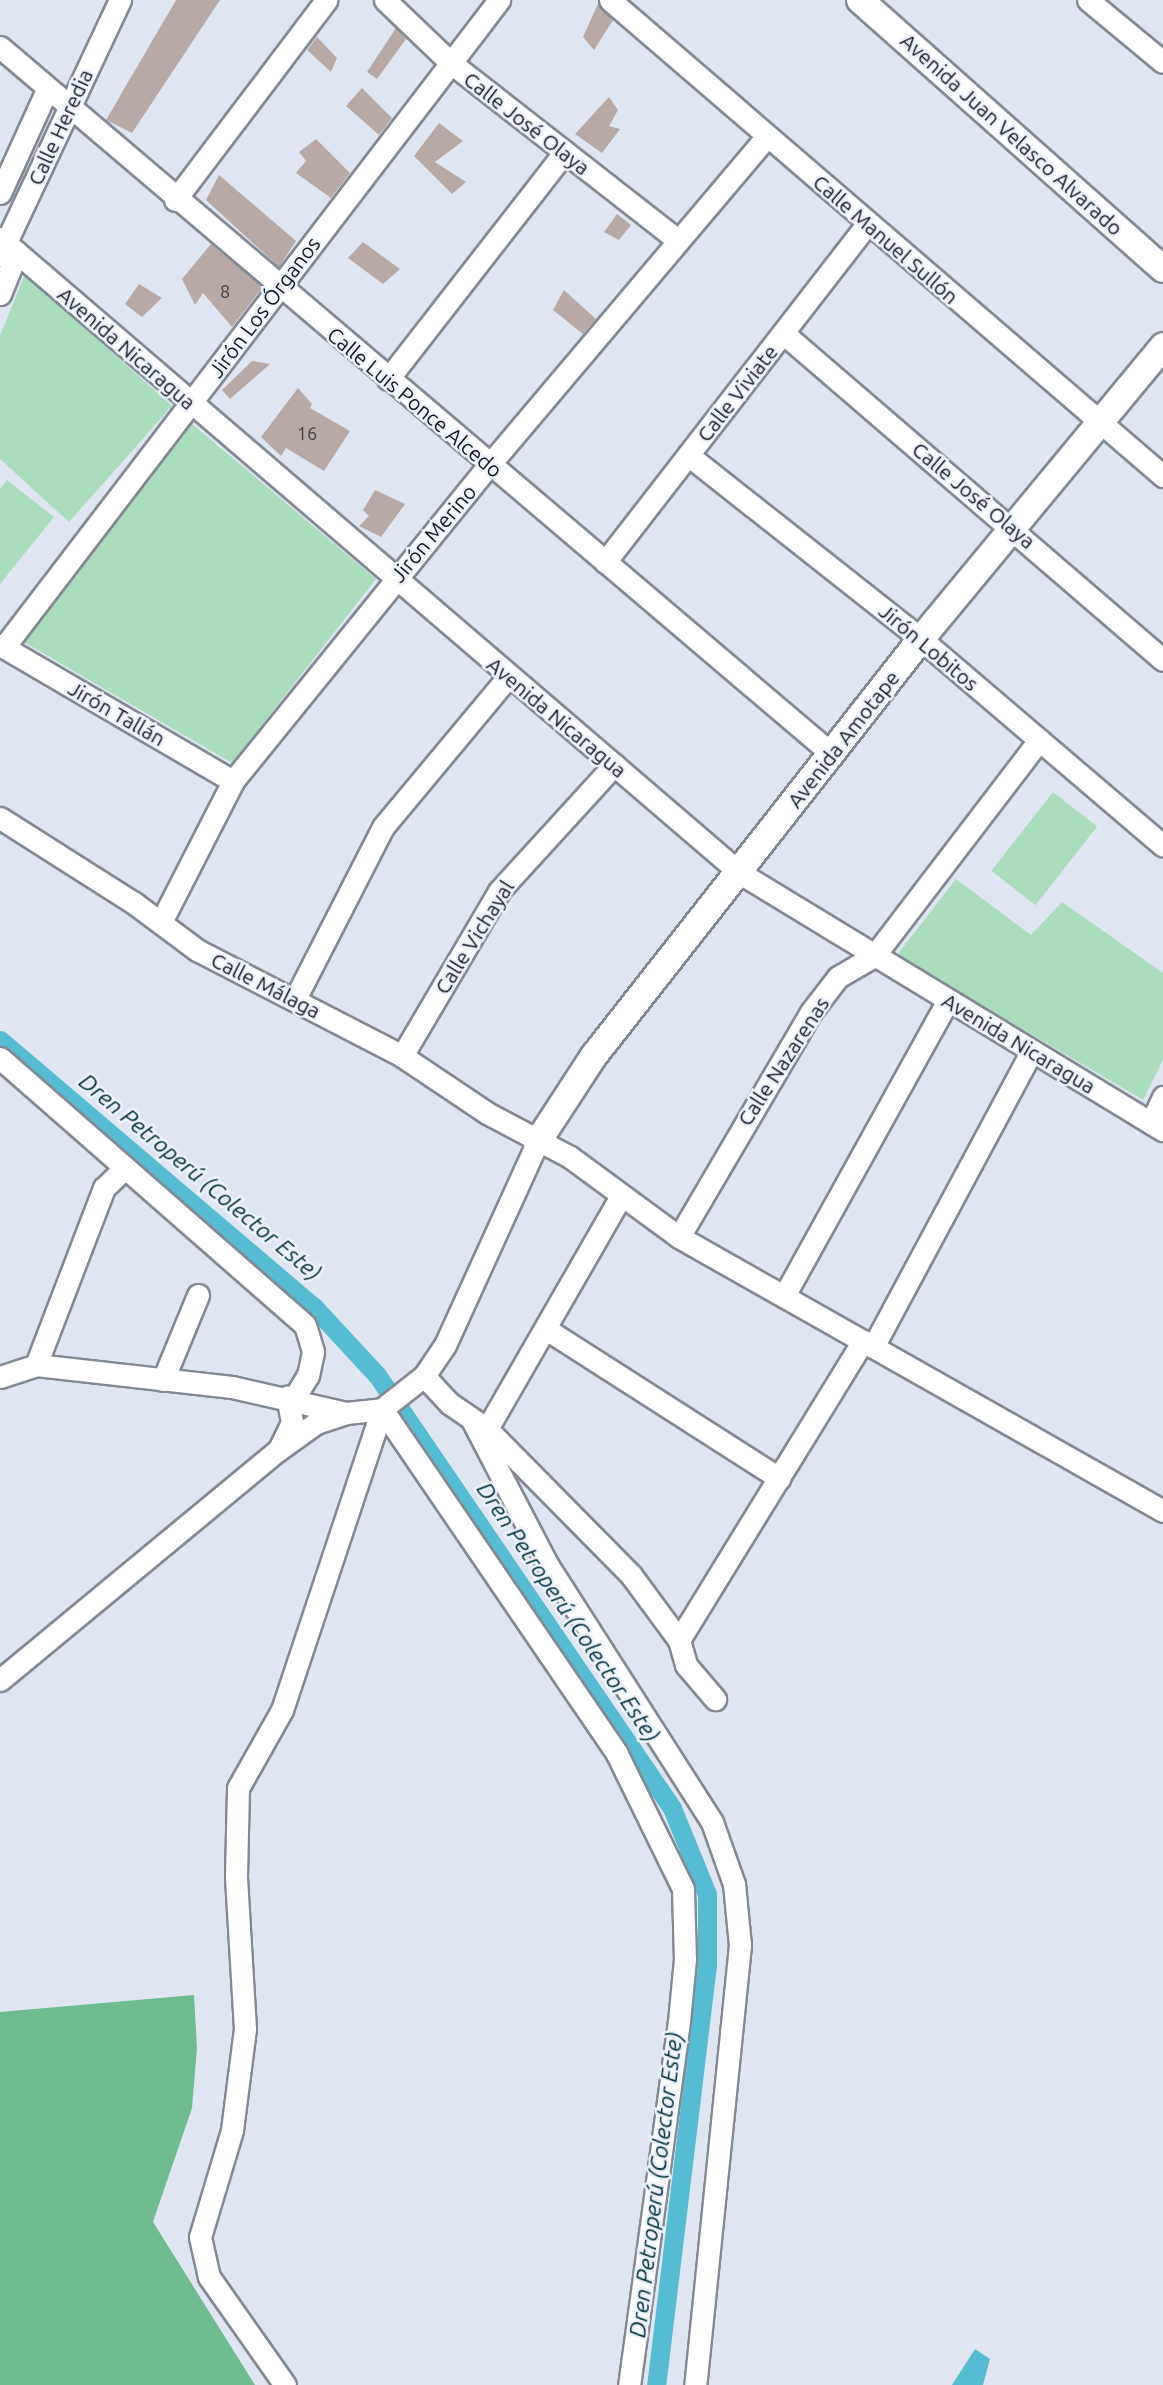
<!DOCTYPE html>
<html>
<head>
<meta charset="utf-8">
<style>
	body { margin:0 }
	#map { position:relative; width:1163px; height:2385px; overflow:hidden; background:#e0e6f1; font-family:Ubuntu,sans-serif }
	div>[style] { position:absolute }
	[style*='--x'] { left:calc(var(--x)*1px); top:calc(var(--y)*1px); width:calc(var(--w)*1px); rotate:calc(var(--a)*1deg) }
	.green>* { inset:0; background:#aaddbe; transform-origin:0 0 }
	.forest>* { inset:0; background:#6fbc91 }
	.water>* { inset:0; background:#55bcd4 }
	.canal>* { height:19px; margin:-9.5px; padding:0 9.5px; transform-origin:9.5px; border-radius:9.5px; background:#55bcd4 }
	.building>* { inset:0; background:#b7a9a6 }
	.roads { filter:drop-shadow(2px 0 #838993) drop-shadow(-2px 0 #838993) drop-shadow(0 2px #838993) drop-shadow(0 -2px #838993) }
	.minor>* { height:21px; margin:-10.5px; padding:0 10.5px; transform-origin:10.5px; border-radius:10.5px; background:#fff }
	.tertiary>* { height:26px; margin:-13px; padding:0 13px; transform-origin:13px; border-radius:13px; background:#fff }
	span { translate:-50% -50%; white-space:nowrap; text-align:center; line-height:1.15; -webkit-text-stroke:5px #edf3ff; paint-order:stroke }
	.number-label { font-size:18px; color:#3f3e3f }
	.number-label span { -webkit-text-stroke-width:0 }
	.street-label { font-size:21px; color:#171a1d }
	.water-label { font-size:23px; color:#00313b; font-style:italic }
</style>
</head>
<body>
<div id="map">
	<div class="green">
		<div style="clip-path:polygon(25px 274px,172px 406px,69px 522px,0 459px,0 336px)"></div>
		<div style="clip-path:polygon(191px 423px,376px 579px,232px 763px,22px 641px)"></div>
		<div style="clip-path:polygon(7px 480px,54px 517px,0 584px,0 489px)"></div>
		<div style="left:1053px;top:792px;width:56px;height:100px;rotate:38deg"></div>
		<div style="clip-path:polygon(956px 879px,1031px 935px,1062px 902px,1163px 973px,1163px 1060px,1143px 1100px,897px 955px)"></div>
	</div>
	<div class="forest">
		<div style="clip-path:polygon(194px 1995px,197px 2048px,192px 2108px,153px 2222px,255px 2385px,0 2385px,0 2012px)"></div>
	</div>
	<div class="water">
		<div style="clip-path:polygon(975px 2349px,990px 2359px,983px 2385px,952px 2385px)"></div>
	</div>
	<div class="canal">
		<div style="--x:0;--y:1040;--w:411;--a:40.4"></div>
		<div style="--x:313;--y:1306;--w:94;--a:47.2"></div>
		<div style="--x:377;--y:1375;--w:524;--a:55.73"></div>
		<div style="--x:672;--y:1808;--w:93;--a:67.9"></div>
		<div style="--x:707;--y:1894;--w:71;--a:90"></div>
		<div style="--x:707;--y:1965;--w:423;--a:96.9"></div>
	</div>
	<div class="building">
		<div style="clip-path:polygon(176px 0,220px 0,132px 133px,106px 120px)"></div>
		<div style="clip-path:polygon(598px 4px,613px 20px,594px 50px,583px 37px)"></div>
		<div style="clip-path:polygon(396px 28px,406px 39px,377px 79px,367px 72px)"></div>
		<div style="clip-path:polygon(317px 37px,337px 58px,331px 72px,307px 50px)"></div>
		<div style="clip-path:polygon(362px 88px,392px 118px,379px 135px,346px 106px)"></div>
		<div style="clip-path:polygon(609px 97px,618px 110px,609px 126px,620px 129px,602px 153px,575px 134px)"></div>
		<div style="clip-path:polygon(439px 123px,463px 141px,435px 162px,466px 182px,452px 194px,414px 156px)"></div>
		<div style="clip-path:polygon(316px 139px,350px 173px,331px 198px,296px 173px,306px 161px,299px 152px)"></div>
		<div style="clip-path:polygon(219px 175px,296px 241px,279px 267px,206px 200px)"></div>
		<div style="clip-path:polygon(617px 214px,631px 225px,619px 240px,604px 232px)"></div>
		<div style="clip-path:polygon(363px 242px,400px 269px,383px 284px,348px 258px)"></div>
		<div style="clip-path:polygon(211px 244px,263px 287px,232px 327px,203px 293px,195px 305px,182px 279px)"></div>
		<div style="clip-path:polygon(139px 284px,162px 298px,142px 317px,125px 304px)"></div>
		<div style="clip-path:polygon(564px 290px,596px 319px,583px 334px,553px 310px)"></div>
		<div style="clip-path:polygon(252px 361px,270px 364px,230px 399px,222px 390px)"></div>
		<div style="clip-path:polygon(298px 388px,312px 404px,310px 408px,350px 431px,324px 471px,286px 448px,281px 456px,261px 437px)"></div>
		<div style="clip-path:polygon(375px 490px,405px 504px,381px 537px,359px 526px,369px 516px,363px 510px)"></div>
	</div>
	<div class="roads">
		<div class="minor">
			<div style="--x:385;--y:0;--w:91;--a:43.7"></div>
			<div style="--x:451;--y:63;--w:286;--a:38"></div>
			<div style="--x:610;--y:0;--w:730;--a:40.72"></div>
			<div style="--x:1088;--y:0;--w:97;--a:39.6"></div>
			<div style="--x:0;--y:47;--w:1092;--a:40.36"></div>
			<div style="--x:0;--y:193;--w:113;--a:-65.5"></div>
			<div style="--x:175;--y:200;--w:251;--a:-52.9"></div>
			<div style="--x:0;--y:238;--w:975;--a:40.63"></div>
			<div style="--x:740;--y:873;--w:495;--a:31.3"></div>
			<div style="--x:0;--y:255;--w:282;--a:-64.8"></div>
			<div style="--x:0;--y:294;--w:45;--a:-68"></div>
			<div style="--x:783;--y:333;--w:501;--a:40.71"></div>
			<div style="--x:388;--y:379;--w:288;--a:-52.1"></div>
			<div style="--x:688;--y:455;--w:297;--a:38.3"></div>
			<div style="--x:921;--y:639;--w:318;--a:40.5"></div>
			<div style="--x:605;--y:562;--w:429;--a:-52.2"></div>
			<div style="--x:0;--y:645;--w:270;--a:30.3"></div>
			<div style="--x:4;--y:647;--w:815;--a:-52.58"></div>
			<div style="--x:0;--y:818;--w:159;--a:32.4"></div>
			<div style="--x:134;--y:903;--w:79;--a:36.7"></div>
			<div style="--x:197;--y:950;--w:231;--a:27.3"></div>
			<div style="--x:402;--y:1056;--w:102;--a:33.8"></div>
			<div style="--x:487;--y:1113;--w:94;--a:27.9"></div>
			<div style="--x:570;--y:1157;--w:135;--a:36.3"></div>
			<div style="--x:679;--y:1237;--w:556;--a:29.51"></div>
			<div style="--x:161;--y:922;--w:158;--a:-62.9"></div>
			<div style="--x:233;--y:781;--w:408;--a:-51"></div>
			<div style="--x:490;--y:464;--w:429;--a:-49.8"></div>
			<div style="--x:295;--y:999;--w:193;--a:-62.9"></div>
			<div style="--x:383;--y:827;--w:197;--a:-50.2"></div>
			<div style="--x:402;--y:1056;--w:191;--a:-59.5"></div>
			<div style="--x:499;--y:891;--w:171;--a:-47.6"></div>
			<div style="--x:0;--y:1058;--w:405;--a:41.2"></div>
			<div style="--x:305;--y:1325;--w:28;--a:73"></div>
			<div style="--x:313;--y:1352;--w:24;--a:102"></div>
			<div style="--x:308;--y:1375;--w:27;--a:121"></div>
			<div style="--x:1151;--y:1123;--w:29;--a:-65"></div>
			<div style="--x:679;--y:1237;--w:261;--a:-59.6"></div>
			<div style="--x:811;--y:1012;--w:44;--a:-52.4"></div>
			<div style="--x:838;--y:977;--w:42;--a:-30.3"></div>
			<div style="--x:874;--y:956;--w:272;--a:-52.6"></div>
			<div style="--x:784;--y:1296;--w:338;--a:-61"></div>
			<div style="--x:546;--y:1329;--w:277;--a:32.6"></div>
			<div style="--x:873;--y:1347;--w:336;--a:-61.8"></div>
			<div style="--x:36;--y:1365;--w:190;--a:-69"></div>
			<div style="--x:104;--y:1188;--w:29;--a:-44"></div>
			<div style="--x:424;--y:1376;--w:37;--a:47"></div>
			<div style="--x:449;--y:1403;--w:46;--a:34.4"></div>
			<div style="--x:487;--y:1429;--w:205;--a:45.4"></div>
			<div style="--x:631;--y:1575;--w:81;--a:53.6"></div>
			<div style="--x:679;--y:1640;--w:26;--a:74"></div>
			<div style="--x:686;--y:1665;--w:45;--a:49.5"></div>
			<div style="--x:0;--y:1377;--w:38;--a:-18"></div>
			<div style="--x:36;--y:1365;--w:197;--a:6.4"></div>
			<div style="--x:232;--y:1387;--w:117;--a:12.8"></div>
			<div style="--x:346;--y:1413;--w:36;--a:-6"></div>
			<div style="--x:382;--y:1409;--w:53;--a:-38.2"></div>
			<div style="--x:424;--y:1376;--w:37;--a:-56"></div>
			<div style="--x:445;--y:1345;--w:222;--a:-65.5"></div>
			<div style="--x:163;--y:1380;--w:92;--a:-67.6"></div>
			<div style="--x:382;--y:1409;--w:417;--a:55.7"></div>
			<div style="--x:617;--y:1754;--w:150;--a:63.9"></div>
			<div style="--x:683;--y:1889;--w:70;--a:88.4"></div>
			<div style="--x:685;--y:1959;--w:62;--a:95.5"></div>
			<div style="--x:679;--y:2021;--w:367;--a:97.8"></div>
			<div style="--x:471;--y:1418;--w:165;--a:62.5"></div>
			<div style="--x:547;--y:1564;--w:306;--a:57.4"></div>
			<div style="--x:712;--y:1822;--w:66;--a:70.5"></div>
			<div style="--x:734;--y:1884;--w:61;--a:84.4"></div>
			<div style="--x:740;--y:1945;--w:442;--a:95.8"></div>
			<div style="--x:487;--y:1429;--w:267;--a:-60.1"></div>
			<div style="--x:280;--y:1447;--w:28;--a:-64"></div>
			<div style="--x:292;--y:1422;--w:26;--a:-101"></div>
			<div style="--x:679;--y:1640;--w:351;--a:-58.4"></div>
			<div style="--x:0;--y:1680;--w:359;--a:-39.6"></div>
			<div style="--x:277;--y:1451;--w:48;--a:-35.7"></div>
			<div style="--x:316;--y:1423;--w:32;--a:-18"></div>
			<div style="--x:285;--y:2385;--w:132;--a:-125.1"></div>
			<div style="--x:209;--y:2277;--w:41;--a:-102.7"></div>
			<div style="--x:200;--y:2237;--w:112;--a:-73.3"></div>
			<div style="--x:232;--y:2130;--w:102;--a:-82.7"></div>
			<div style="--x:245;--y:2029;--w:153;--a:-93.4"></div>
			<div style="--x:236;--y:1876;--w:88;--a:-88.7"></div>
			<div style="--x:238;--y:1788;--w:90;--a:-60.6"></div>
			<div style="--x:282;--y:1710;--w:317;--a:-71.6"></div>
		</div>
		<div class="tertiary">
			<div style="--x:860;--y:0;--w:405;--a:41.6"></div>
			<div style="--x:537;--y:1143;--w:103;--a:-56.9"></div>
			<div style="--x:593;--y:1057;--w:531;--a:-51.88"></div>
			<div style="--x:921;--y:639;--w:380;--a:-50.4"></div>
		</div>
	</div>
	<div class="number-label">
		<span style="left:225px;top:291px">8</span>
		<span style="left:307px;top:433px">16</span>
	</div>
	<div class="street-label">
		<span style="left:527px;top:123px;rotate:38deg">Calle José Olaya</span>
		<span style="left:60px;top:127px;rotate:-65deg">Calle Heredia</span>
		<span style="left:1012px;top:134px;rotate:42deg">Avenida Juan Velasco Alvarado</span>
		<span style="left:886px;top:239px;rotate:41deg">Calle Manuel Sullón</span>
		<span style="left:264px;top:307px;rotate:-53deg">Jirón Los Órganos</span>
		<span style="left:127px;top:348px;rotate:41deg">Avenida Nicaragua</span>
		<span style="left:737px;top:393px;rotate:-52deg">Calle Viviate</span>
		<span style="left:415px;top:402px;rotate:40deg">Calle Luis Ponce Alcedo</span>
		<span style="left:974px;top:495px;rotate:40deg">Calle José Olaya</span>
		<span style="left:433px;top:533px;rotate:-50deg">Jirón Merino</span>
		<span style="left:929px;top:647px;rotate:40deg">Jirón Lobitos</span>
		<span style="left:117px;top:713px;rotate:30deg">Jirón Tallán</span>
		<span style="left:557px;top:717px;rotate:40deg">Avenida Nicaragua</span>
		<span style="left:843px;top:739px;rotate:-52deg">Avenida Amotape</span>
		<span style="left:474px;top:937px;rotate:-58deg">Calle Vichayal</span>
		<span style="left:266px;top:985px;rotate:27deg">Calle Málaga</span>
		<span style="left:1019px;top:1043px;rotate:31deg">Avenida Nicaragua</span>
		<span style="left:783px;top:1061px;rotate:-57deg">Calle Nazarenas</span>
	</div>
	<div class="water-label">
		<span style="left:200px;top:1177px;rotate:40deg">Dren Petroperú (Colector Este)</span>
		<span style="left:568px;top:1612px;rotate:56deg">Dren Petroperú (Colector Este)</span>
		<span style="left:656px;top:2185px;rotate:-83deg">Dren Petroperú (Colector Este)</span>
	</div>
</div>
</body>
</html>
